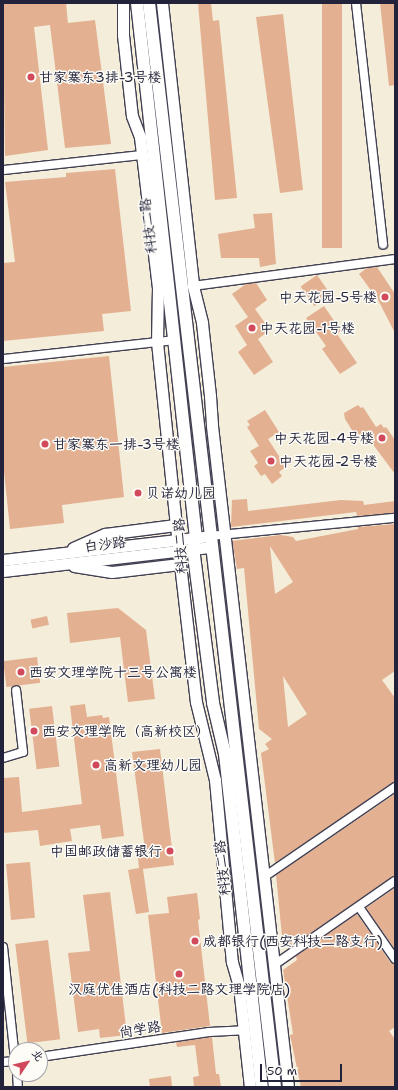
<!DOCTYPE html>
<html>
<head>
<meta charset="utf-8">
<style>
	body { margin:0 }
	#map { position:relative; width:398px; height:1090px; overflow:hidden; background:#f4edd9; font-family:"Shantell Sans","LXGW WenKai TC",sans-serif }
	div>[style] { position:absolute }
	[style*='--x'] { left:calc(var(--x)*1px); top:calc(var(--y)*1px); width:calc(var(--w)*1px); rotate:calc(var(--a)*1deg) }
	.building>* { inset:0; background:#e3b091; transform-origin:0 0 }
	.roads { filter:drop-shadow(1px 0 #424053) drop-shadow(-1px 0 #424053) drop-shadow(0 1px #424053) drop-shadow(0 -1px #424053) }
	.minor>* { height:8px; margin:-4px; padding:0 4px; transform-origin:4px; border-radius:4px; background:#fff }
	.tertiary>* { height:11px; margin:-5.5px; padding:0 5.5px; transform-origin:5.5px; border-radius:5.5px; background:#fff }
	.secondary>* { height:12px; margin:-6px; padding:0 6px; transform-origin:6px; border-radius:6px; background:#fff }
	.dots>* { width:11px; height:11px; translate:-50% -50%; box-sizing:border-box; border:2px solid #fdfcf7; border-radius:50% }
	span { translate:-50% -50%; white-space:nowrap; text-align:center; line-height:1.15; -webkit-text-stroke:3px #fdfcf7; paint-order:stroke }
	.poi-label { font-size:14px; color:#22223b }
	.left { translate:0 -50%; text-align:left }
	.right { translate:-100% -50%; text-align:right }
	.street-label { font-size:14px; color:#22223b }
	.frame { position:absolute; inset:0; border:4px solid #22223b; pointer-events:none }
	.north { position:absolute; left:8px; top:1042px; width:40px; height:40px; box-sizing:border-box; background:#fdfcf7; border:1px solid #a5a5ac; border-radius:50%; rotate:55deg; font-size:11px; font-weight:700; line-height:16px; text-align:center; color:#22223b }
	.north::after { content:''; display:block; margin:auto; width:14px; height:18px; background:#d1495b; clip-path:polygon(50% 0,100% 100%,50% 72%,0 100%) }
	.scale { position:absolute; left:260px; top:1064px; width:82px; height:18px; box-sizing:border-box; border:2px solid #22223b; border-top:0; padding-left:5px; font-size:12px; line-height:14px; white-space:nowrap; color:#22223b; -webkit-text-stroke:3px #fdfcf7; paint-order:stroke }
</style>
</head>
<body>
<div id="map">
	<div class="building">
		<div style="clip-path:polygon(3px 3px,66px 3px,68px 23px,95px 20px,111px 144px,65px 148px,50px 25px,34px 27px,48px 150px,5px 156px)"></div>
		<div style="clip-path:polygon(198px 3px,211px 3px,213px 21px,219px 20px,237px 198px,215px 200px)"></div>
		<div style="left:322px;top:3px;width:20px;height:245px"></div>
		<div style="clip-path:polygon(380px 3px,395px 3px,395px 85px,389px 86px)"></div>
		<div style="clip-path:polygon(283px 14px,303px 190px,280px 193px,256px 17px)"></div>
		<div style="clip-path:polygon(115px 169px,131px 311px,102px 314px,104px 331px,3px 341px,3px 263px,15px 262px,5px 182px,66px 177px,66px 173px)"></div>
		<div style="clip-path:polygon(272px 213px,276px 264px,260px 267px,259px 258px,221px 258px,218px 234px,255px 228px,253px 214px)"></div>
		<div style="clip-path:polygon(377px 267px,395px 294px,395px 333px,378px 300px,359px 274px,367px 268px)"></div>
		<div style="left:317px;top:275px;width:24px;height:20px;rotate:55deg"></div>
		<div style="clip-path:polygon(256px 283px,267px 300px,255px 309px,270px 330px,258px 339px,273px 362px,254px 375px,238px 352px,247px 345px,235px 326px,248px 317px,232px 294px,246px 284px)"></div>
		<div style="clip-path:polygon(324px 306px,341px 331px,337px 334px,357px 363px,340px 374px,322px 349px,326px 346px,306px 318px)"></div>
		<div style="clip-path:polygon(109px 356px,124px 497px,62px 505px,64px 523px,10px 529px,3px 462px,3px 367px)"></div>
		<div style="clip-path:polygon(358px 405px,361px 408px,363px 407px,376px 427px,381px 424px,384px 428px,386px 427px,395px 440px,395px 474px,366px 435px,361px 438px,358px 433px,355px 435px,345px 419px,344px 413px)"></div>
		<div style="clip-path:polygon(265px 410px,279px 432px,268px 439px,286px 467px,279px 472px,282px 476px,272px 484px,265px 474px,261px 476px,254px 466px,258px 463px,250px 451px,259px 446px,247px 427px,250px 425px,247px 421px)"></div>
		<div style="clip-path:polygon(247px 499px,248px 511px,341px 500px,363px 501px,364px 505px,395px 501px,395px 513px,357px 516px,356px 512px,231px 527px,232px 500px)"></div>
		<div style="clip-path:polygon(evenodd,395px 524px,395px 671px,382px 680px,395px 698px,395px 782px,275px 863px,261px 753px,269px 749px,265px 744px,272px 739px,259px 729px,244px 568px,237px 569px,232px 541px,281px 535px,293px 537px,296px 541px,358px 529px,358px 527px,395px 524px,270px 546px,293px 582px,275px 594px,270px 546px,395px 524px,283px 676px,307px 714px,288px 727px,283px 676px)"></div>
		<div style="clip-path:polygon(118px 608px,146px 630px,155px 699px,128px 702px,120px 637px,70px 643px,67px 613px)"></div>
		<div style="left:47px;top:616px;width:9px;height:17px;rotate:77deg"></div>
		<div style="left:37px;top:657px;width:26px;height:34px;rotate:83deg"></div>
		<div style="clip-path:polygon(85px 704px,87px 717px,102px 715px,103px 718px,109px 717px,124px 836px,102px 839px,100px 825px,70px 829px,72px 841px,40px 846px,38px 830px,3px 833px,3px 778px,19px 777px,22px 812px,82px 804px,70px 706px)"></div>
		<div style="left:52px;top:706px;width:61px;height:23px;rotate:83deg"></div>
		<div style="clip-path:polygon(160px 749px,174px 865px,143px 869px,149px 912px,136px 914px,128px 870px,139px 868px,138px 858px,146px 857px,132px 752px)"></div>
		<div style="clip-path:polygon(395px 794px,395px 876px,290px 947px,282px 936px,276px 875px)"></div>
		<div style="left:30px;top:862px;width:56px;height:24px;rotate:85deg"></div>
		<div style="clip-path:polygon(395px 888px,395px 949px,366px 908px)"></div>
		<div style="clip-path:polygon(110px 892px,127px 1035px,100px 1038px,99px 1029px,78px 1032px,68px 953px,90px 951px,83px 895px)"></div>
		<div style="clip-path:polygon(197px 893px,200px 919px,198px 920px,210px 1026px,162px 1033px,148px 915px,169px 913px,167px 897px)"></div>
		<div style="clip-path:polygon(357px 914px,390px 962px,395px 964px,395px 1027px,389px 1031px,395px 1039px,395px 1087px,301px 1087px,290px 1035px,293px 1034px,283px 970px,297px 960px,296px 956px)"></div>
		<div style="left:48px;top:940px;width:100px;height:33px;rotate:83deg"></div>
		<div style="clip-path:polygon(212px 1037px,216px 1074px,219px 1074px,221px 1087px,194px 1087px,193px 1077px,199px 1076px,195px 1045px,177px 1047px,176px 1042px)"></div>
		<div style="clip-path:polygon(171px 1076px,172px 1087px,150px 1087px,149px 1079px)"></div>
	</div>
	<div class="roads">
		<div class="minor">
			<div style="--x:356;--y:3;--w:243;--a:83.6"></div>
			<div style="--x:3;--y:170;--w:140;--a:-6.2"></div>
			<div style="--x:193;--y:286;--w:204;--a:-7.6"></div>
			<div style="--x:3;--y:359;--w:174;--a:-6.3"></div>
			<div style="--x:210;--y:536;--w:186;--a:-5.6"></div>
			<div style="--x:3;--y:758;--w:21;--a:-17"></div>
			<div style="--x:23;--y:752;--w:62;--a:-96.4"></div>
			<div style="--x:264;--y:877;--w:159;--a:-34.5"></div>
			<div style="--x:359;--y:907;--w:63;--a:55.3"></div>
			<div style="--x:3;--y:947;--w:123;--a:83.9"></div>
			<div style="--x:274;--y:965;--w:147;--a:-34.8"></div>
			<div style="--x:40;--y:1057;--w:171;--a:-8.4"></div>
			<div style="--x:209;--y:1032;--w:35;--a:-3"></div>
			<div style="--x:3;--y:1062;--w:13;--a:-4"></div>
			<div style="--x:17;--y:1074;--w:13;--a:86"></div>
		</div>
		<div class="tertiary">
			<div style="--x:123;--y:3;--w:32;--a:90"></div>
			<div style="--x:123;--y:35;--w:81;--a:83.7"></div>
			<div style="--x:132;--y:116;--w:22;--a:69"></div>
			<div style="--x:140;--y:137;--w:151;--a:83.2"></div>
			<div style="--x:158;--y:287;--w:55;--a:91"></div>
			<div style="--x:157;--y:342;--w:223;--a:84.1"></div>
			<div style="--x:180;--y:564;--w:139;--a:83.4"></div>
			<div style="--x:196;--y:702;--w:80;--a:76.3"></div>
			<div style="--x:215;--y:780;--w:183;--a:84.7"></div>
			<div style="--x:232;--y:962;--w:25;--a:74"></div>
			<div style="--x:239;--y:986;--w:102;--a:83.8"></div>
			<div style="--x:162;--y:3;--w:285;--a:83.7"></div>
			<div style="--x:193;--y:286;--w:38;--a:76"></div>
			<div style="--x:202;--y:323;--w:73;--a:83.7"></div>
			<div style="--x:210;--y:396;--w:30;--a:86"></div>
			<div style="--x:212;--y:426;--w:665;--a:83.44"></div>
			<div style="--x:73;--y:548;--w:35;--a:-24"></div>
			<div style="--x:105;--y:534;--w:71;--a:-7.3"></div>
			<div style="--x:3;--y:560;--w:208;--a:-6.6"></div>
			<div style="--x:74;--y:566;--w:38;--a:9"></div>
			<div style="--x:112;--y:572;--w:68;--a:-6.7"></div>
			<div style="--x:3;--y:571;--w:210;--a:-6.6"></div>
		</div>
		<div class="secondary">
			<div style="--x:137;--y:3;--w:538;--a:83.71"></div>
			<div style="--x:196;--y:538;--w:10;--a:107"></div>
			<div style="--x:193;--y:548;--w:156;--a:82.6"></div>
			<div style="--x:213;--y:703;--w:52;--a:76.8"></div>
			<div style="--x:225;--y:754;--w:335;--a:83.7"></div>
			<div style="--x:149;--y:3;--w:1091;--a:83.37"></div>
		</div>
	</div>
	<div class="dots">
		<div style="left:31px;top:77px;background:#d1495b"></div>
		<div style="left:385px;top:297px;background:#d1495b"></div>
		<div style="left:252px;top:328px;background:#d1495b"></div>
		<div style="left:382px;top:438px;background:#d1495b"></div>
		<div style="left:45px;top:444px;background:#d1495b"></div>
		<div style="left:271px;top:461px;background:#d1495b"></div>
		<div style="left:138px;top:493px;background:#d1495b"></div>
		<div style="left:21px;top:672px;background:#d1495b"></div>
		<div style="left:34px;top:731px;background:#d1495b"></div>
		<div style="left:96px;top:765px;background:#d1495b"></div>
		<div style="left:170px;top:851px;background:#d1495b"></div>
		<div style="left:195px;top:941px;background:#d1495b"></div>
		<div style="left:179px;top:974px;background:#d1495b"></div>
	</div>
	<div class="poi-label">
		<span class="left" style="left:39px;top:77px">甘家寨东3排-3号楼</span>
		<span class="right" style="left:377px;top:297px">中天花园-5号楼</span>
		<span class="left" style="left:260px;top:328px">中天花园-1号楼</span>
		<span class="right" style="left:374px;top:438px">中天花园-4号楼</span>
		<span class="left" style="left:53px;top:444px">甘家寨东一排-3号楼</span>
		<span class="left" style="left:279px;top:461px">中天花园-2号楼</span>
		<span class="left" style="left:146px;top:493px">贝诺幼儿园</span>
		<span class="left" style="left:29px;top:672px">西安文理学院十三号公寓楼</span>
		<span class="left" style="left:42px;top:731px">西安文理学院（高新校区）</span>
		<span class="left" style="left:104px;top:765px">高新文理幼儿园</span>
		<span class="right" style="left:162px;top:851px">中国邮政储蓄银行</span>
		<span class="left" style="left:203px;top:941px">成都银行(西安科技二路支行)</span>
		<span style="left:179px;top:989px">汉庭优佳酒店(科技二路文理学院店)</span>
	</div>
	<div class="street-label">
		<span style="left:148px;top:226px;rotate:-97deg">科技二路</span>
		<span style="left:105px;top:544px;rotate:-7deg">白沙路</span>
		<span style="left:180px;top:546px;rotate:-93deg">科技二路</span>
		<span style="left:222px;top:868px;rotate:-96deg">科技二路</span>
		<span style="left:140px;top:1029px;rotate:-9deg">尚学路</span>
	</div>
	<div class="frame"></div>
	<div class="north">北</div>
	<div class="scale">50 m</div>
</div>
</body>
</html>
